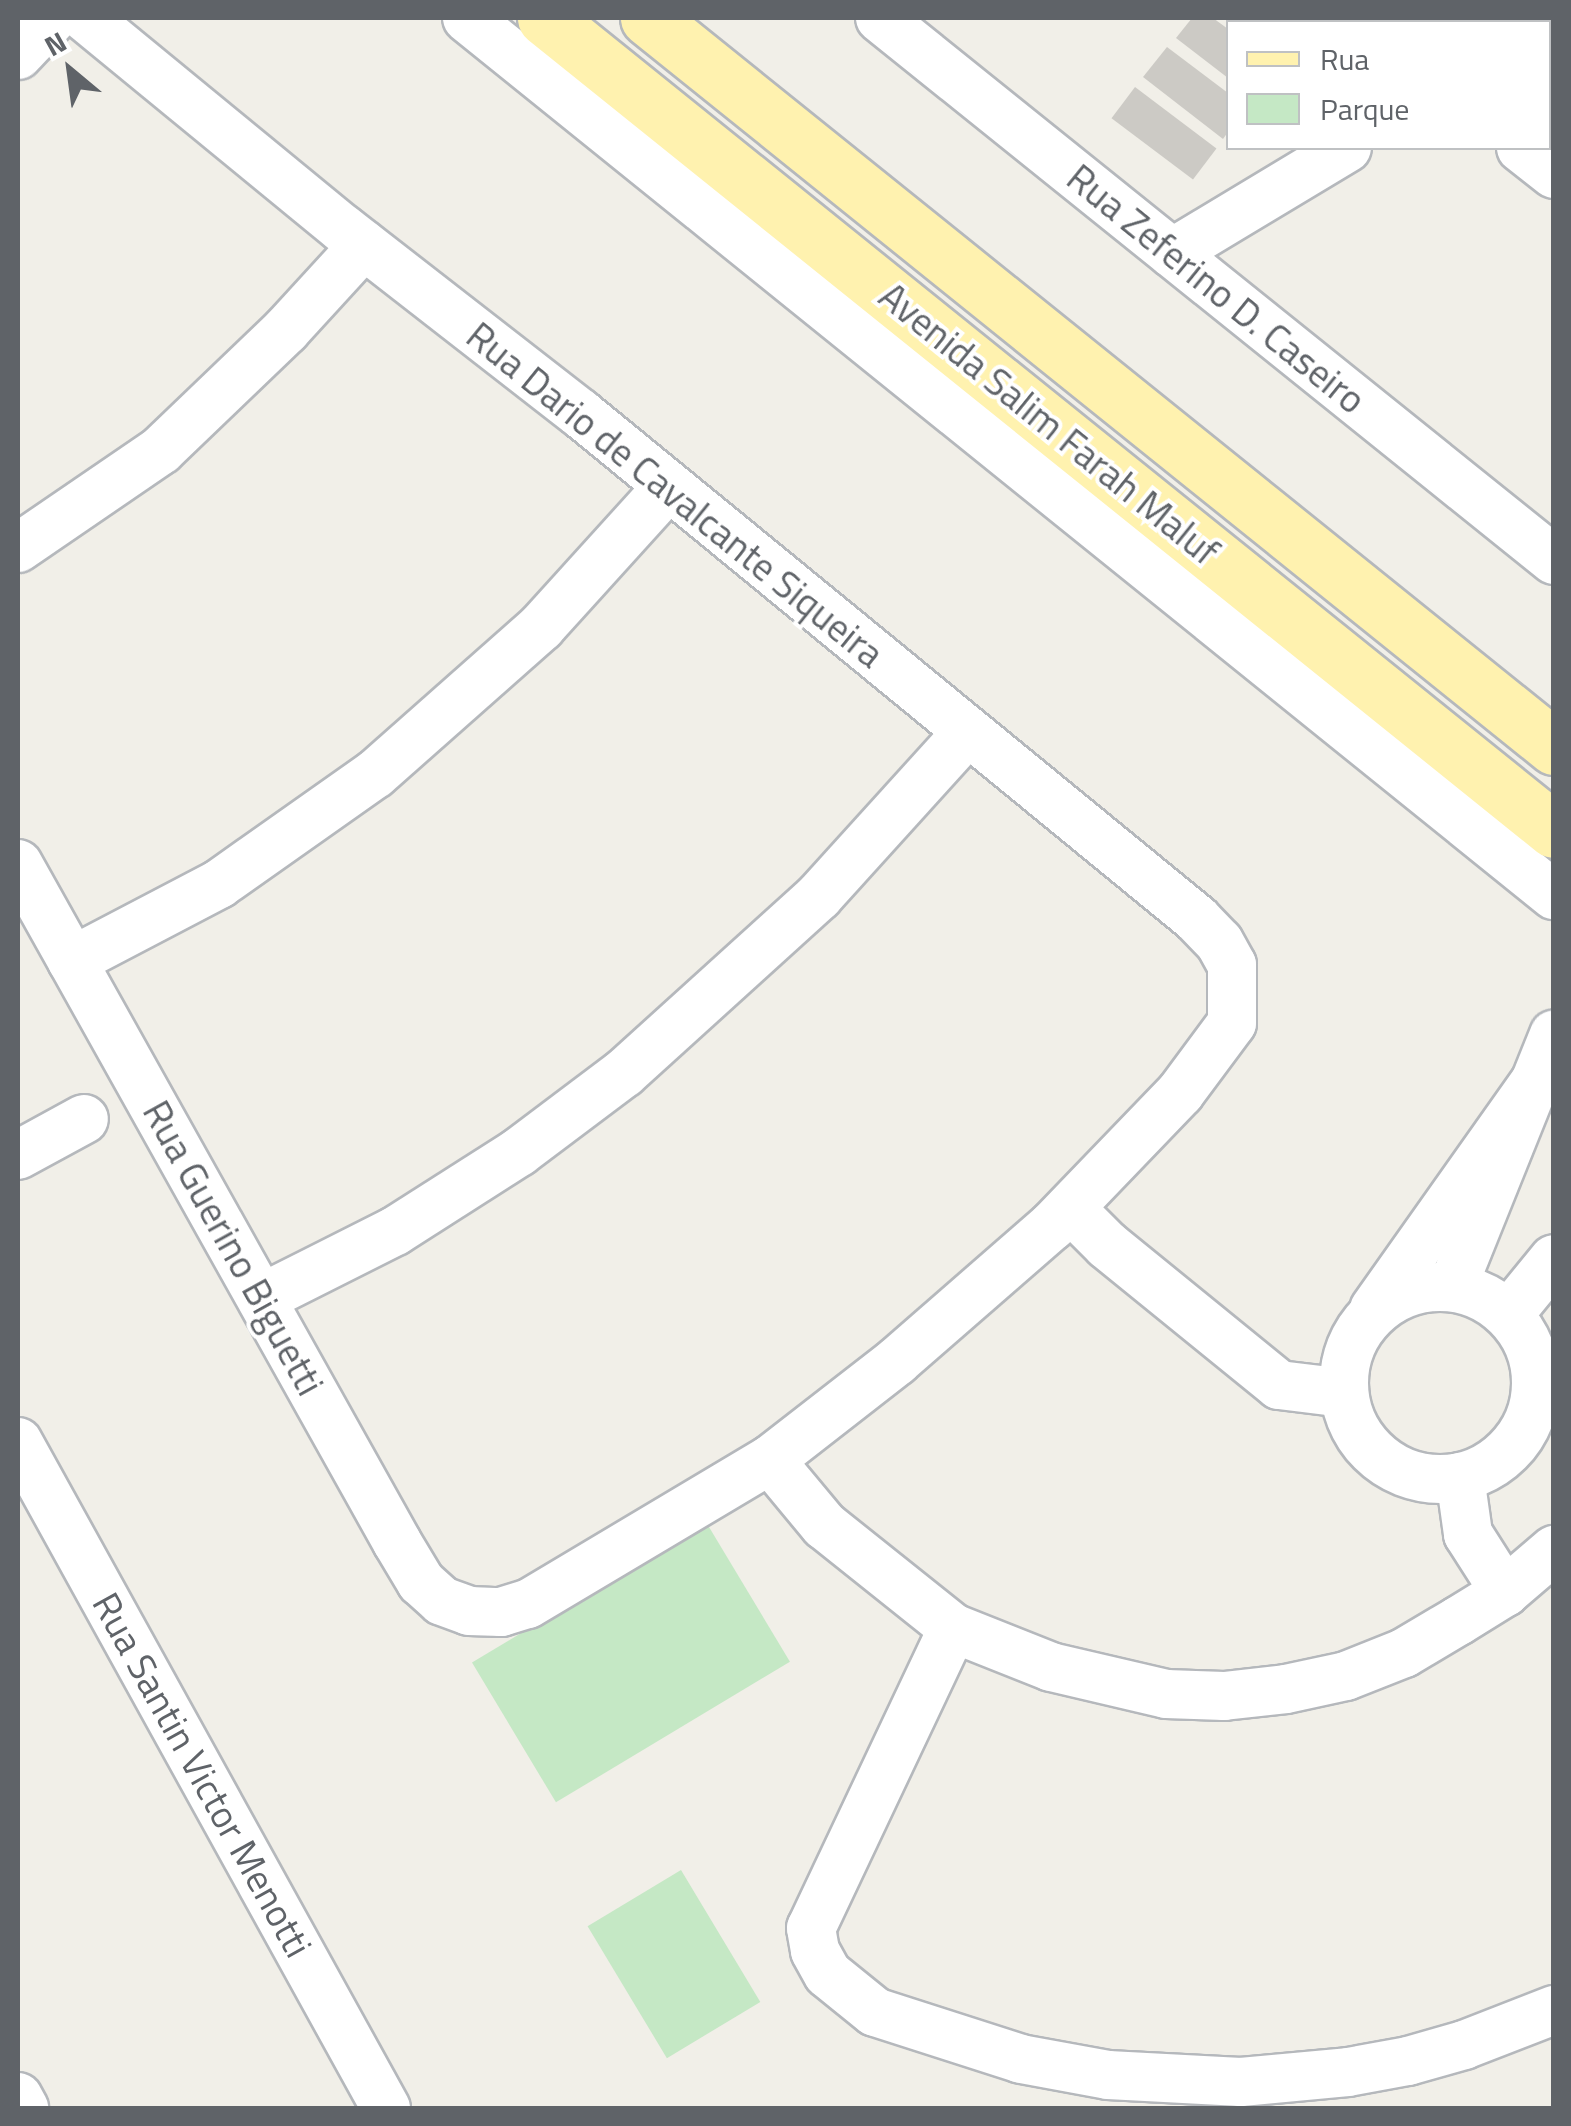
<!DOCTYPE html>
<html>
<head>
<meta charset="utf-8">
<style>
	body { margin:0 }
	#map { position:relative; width:1571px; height:2126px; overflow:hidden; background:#f1efe8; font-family:"Titillium Web",sans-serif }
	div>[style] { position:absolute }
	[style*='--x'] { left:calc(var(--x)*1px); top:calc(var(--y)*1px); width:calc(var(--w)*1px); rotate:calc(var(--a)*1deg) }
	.green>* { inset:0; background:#c5e8c5; transform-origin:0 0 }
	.building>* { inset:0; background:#cccac5; transform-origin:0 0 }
	.roads { filter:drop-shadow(2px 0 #b5b8bc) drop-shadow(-2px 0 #b5b8bc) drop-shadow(0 2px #b5b8bc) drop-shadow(0 -2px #b5b8bc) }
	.minor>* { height:48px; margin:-24px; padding:0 24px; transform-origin:24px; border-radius:24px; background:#fff }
	.minor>.ring { margin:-24px; padding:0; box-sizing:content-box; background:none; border:48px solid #fff; border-radius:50% }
	.major>* { height:55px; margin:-27.5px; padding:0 27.5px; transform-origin:27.5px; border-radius:27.5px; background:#fff2af }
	span { translate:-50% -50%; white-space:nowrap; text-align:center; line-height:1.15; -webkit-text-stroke:8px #fff; paint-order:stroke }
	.street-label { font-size:38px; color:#5f6368 }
	.frame { position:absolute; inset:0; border:20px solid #5f6368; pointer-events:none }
	.legend { position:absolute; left:1226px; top:20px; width:325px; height:130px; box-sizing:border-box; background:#fff; border:2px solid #bfc1c3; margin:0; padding:12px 18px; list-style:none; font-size:30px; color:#5f6368 }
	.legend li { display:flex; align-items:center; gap:20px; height:50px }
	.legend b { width:50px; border:2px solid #bfc1c3 }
	.north { position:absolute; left:20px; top:20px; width:100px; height:100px; -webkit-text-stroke:8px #fff; paint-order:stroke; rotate:331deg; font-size:28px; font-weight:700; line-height:40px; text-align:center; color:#5f6368 }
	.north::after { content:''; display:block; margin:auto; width:35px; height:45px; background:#5f6368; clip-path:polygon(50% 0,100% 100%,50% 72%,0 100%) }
</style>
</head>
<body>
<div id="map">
	<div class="green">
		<div style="left:706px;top:1522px;width:163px;height:273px;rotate:59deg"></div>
		<div style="left:681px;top:1870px;width:154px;height:109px;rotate:59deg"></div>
	</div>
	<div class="building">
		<div style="clip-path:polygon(1192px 18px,1213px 18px,1228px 29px,1228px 78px,1176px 38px)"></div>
		<div style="clip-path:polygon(1231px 18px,1296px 18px,1303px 22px,1237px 22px)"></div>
		<div style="clip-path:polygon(1167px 47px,1228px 93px,1228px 132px,1223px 139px,1143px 77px)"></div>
		<div style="left:1135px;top:87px;width:102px;height:39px;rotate:37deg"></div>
	</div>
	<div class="roads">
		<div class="minor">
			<div style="--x:467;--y:18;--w:1397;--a:38.9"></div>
			<div style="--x:880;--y:18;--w:865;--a:38.8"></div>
			<div style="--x:1362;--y:18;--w:8;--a:30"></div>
			<div style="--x:1548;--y:27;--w:7;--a:-27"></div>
			<div style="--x:18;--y:55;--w:51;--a:-46.6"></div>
			<div style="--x:1521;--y:148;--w:42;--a:38.2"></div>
			<div style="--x:1172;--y:253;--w:204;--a:-31"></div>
			<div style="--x:18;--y:548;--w:173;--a:-34.4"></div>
			<div style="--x:161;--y:450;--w:173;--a:-43.8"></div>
			<div style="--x:286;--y:330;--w:115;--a:-47.5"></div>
			<div style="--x:18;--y:864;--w:777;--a:60.79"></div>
			<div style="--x:397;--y:1542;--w:47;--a:59"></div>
			<div style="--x:421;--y:1582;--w:28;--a:42"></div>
			<div style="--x:442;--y:1601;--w:29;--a:20"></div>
			<div style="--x:469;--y:1611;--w:32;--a:2"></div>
			<div style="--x:501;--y:1612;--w:28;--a:-17"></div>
			<div style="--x:528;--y:1604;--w:282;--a:-30.8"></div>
			<div style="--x:770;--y:1460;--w:161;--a:-37.9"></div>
			<div style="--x:897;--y:1361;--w:206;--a:-41.1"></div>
			<div style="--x:1052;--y:1226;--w:185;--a:-46.1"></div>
			<div style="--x:1180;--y:1093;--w:87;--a:-53.4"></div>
			<div style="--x:1232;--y:1023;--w:58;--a:-90"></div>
			<div style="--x:1232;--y:965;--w:26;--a:-119"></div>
			<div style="--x:1219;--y:942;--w:32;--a:-134"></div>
			<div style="--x:1197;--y:919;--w:797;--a:-140.65"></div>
			<div style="--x:581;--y:414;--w:301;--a:-142.1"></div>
			<div style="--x:343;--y:229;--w:333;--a:-140.6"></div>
			<div style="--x:72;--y:961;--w:166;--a:-27.6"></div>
			<div style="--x:219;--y:884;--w:191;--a:-35.2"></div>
			<div style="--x:375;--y:774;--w:222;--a:-41.5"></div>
			<div style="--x:541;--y:627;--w:189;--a:-47.8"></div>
			<div style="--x:18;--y:1155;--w:75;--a:-28.6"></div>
			<div style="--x:1070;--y:1208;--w:52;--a:45"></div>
			<div style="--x:1107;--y:1245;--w:222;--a:39.1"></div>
			<div style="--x:1279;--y:1385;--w:65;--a:7"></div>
			<div style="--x:1453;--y:1286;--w:271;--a:-68.1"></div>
			<div class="ring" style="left:1344px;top:1287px;width:144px;height:144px"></div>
			<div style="--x:262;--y:1298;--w:149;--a:-26.7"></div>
			<div style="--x:395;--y:1231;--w:147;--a:-32.5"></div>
			<div style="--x:519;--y:1152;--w:131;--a:-37"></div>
			<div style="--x:624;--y:1073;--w:263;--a:-42.2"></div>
			<div style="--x:819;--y:896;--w:220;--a:-47.8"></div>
			<div style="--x:1374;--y:1309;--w:277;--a:-54.7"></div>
			<div style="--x:1509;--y:1314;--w:71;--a:-50.7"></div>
			<div style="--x:18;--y:1442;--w:761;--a:61.08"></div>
			<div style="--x:770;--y:1460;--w:85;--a:50.3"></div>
			<div style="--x:824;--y:1525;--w:165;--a:38.6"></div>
			<div style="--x:953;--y:1628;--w:105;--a:21.7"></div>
			<div style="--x:1051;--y:1667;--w:118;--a:13.2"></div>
			<div style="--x:1166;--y:1694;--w:58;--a:2"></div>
			<div style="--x:1224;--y:1696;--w:62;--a:-6.4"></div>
			<div style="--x:1286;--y:1689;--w:61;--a:-12.2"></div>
			<div style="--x:1346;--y:1676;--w:62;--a:-21.6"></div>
			<div style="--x:1404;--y:1653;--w:63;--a:-30.7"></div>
			<div style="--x:1458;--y:1621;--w:55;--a:-31.7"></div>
			<div style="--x:1505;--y:1592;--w:65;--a:-40.6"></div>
			<div style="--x:1460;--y:1477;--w:58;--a:82"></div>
			<div style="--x:1468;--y:1534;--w:69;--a:57.5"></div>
			<div style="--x:953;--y:1628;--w:332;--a:115.3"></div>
			<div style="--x:811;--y:1928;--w:23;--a:80"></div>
			<div style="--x:815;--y:1951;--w:26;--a:61"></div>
			<div style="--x:828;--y:1974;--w:60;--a:39"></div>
			<div style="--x:875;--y:2012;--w:153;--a:17.8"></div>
			<div style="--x:1021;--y:2059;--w:88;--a:10.4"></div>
			<div style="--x:1108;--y:2075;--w:133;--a:3"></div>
			<div style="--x:1241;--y:2082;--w:107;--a:-5.3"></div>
			<div style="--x:1348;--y:2072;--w:61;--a:-10.4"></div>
			<div style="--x:1408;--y:2061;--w:58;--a:-15.9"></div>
			<div style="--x:1464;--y:2045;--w:97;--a:-21.3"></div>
			<div style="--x:18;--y:2097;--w:13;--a:61"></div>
		</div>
		<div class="major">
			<div style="--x:545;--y:18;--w:1295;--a:38.83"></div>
			<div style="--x:648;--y:18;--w:1163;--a:38.82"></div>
		</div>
	</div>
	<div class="street-label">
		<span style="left:1216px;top:289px;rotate:39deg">Rua Zeferino D. Caseiro</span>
		<span style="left:1049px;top:424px;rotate:39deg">Avenida Salim Farah Maluf</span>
		<span style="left:675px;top:495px;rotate:39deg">Rua Dario de Cavalcante Siqueira</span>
		<span style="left:233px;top:1248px;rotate:61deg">Rua Guerino Biguetti</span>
		<span style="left:202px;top:1775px;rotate:61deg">Rua Santin Victor Menotti</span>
	</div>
	<div class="frame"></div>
	<ul class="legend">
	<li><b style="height:12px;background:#fff2af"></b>Rua</li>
	<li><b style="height:28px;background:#c5e8c5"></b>Parque</li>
	</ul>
	<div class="north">N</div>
</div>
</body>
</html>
